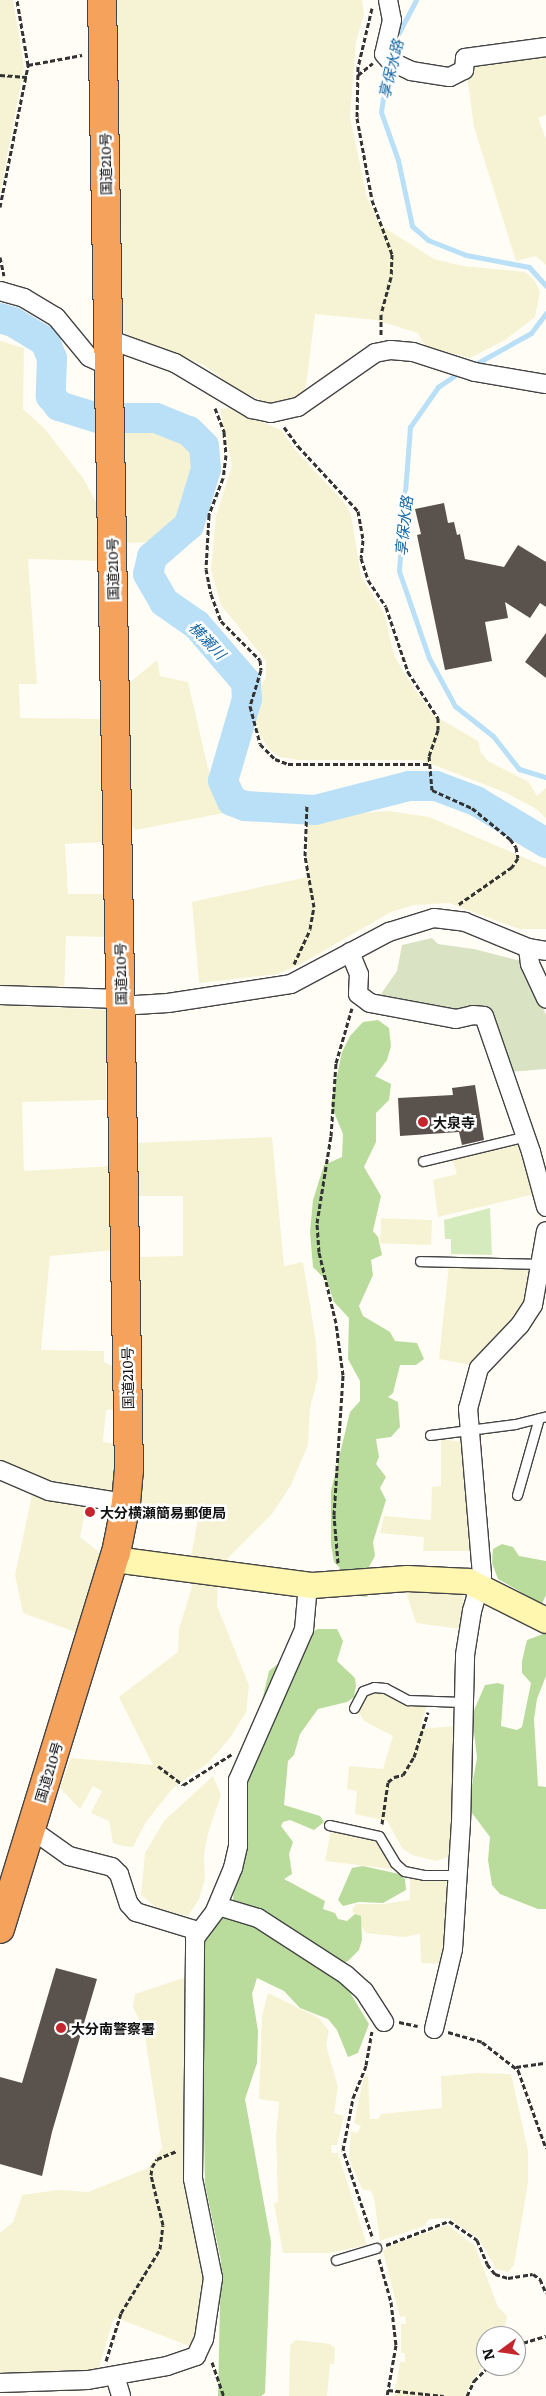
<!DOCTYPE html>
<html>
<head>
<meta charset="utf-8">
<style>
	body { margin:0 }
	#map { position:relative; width:546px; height:2396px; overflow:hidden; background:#fffdf5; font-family:Literata,"Noto Sans JP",serif }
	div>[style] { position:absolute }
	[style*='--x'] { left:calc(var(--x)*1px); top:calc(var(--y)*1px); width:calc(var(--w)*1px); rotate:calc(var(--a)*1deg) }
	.farmland>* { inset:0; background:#f6f3d4; transform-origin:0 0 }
	.green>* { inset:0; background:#d5ebbd }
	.forest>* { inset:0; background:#b9dc9c }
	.cemetery>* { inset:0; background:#d9e3c4 }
	.stream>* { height:5px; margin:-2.5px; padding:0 2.5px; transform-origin:2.5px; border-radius:2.5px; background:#b9e0f7 }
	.river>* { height:30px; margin:-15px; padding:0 15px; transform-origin:15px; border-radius:15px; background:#b9e0f7 }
	.building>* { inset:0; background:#5a524d }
	.path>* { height:3px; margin-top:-1.5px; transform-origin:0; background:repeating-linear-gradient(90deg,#333 0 5px,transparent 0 7.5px) }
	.roads { filter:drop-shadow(1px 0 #444) drop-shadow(-1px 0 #444) drop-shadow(0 1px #444) drop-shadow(0 -1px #444) }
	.lane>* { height:9px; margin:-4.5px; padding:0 4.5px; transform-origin:4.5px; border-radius:4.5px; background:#fff }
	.street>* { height:18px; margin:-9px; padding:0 9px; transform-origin:9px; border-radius:9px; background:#fff }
	.secondary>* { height:25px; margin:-12.5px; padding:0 12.5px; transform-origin:12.5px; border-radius:12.5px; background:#fff6b0 }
	.highway>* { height:28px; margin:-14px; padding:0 14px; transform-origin:14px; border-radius:14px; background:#f5a25d }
	.dots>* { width:14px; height:14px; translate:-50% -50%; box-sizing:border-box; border:2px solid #fff; border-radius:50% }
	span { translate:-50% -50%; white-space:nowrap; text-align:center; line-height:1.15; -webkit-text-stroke:5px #fff; paint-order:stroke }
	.street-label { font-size:14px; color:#111 }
	.poi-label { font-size:14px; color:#111; font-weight:700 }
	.left { translate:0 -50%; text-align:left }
	.water-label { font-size:15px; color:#1768a6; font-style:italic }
	.north { position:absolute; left:476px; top:2326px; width:50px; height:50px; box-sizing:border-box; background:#fff; border:1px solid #a0a0a0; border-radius:50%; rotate:256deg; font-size:14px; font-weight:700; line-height:20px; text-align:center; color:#111 }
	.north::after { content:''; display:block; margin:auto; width:18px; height:22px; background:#c4262e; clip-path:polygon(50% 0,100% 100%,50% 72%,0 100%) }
</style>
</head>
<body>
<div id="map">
	<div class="farmland">
		<div style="clip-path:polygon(0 0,13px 0,24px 67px,0 194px)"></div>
		<div style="clip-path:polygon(117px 0,362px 0,364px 14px,356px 42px,350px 117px,367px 197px,380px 225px,434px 259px,463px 266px,525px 272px,535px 281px,540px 292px,535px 317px,505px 340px,470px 358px,425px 346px,418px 333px,376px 320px,315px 314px,305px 393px,279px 404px,263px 401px,236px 389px,204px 365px,126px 334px,123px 329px)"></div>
		<div style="clip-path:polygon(546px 52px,546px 115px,538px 118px,546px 139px,546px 265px,536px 256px,516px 261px,474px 127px,467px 76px,468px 61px)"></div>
		<div style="clip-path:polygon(0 341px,24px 348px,23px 409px,45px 429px,83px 478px,98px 506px,102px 561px,28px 559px,37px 684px,19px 684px,20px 718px,101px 719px,102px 842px,65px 844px,68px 894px,106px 894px,105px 937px,66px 936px,64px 994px,0 991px)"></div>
		<div style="clip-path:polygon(229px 408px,281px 430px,296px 451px,343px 501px,351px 514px,361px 576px,384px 613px,394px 655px,404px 673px,432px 714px,478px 741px,481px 753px,488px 761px,529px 782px,537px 796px,546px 788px,546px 818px,535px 808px,504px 792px,421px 760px,299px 760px,280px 757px,269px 749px,259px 734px,255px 715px,256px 700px,266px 677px,266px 661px,221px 605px,211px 570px,216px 516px,232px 466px,220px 409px)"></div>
		<div style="clip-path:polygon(125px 422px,164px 425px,188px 438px,193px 449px,188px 495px,179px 517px,148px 542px,126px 543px)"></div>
		<div style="clip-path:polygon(157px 660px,160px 676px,188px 682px,208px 768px,224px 813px,135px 830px,132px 824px,129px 683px)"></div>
		<div style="clip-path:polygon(389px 811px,429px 817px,546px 867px,546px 929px,519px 929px,449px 903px,414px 905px,391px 912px,299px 965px,277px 974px,199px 983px,192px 902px,307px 877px,308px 817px)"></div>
		<div style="clip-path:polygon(0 1005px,106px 1010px,106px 1100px,22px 1102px,24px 1171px,114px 1166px,116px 1250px,50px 1256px,41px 1350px,104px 1351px,104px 1362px,118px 1369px,118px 1409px,106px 1410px,103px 1442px,119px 1445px,117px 1496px,89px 1494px,80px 1537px,105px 1557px,78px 1633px,23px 1613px,15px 1575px,33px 1490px,0 1464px)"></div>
		<div style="clip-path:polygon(272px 1137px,284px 1266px,303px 1262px,316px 1342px,318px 1377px,310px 1408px,308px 1445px,291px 1485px,272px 1514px,222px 1564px,191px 1557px,198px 1518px,140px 1510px,143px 1419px,139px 1257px,183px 1256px,183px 1196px,137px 1196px,137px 1143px)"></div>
		<div style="clip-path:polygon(521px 1141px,539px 1193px,438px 1217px,433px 1180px,457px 1174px,452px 1159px)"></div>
		<div style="left:432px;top:1220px;width:25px;height:51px;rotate:92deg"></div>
		<div style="clip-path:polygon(449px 1265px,533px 1270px,530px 1297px,516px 1321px,471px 1365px,439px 1359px)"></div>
		<div style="clip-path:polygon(441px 1439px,463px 1442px,472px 1551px,423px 1551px,424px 1537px,380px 1533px,384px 1516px,431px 1520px,432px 1487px,441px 1486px)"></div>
		<div style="clip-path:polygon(194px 1580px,218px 1582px,217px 1606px,249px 1685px,246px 1712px,230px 1738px,208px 1763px,172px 1789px,146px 1822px,133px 1847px,123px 1846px,113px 1843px,109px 1821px,91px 1813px,102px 1791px,93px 1786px,80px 1809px,60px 1788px,71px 1758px,153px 1765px,119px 1697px,178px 1652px,179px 1629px)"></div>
		<div style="clip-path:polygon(405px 1589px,464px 1592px,461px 1629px,416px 1623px)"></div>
		<div style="clip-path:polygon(371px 1691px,380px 1692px,405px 1704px,426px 1707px,420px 1729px,454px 1726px,454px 1834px,451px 1856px,436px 1861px,412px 1855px,402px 1848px,387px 1821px,355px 1814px,357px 1791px,347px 1789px,349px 1766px,383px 1769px,393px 1736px,364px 1721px,359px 1712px,362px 1701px)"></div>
		<div style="clip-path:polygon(213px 1776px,221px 1795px,208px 1833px,204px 1855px,205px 1879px,199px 1899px,188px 1916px,158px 1909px,141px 1895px,145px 1853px,164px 1821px)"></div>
		<div style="clip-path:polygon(338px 1829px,376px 1839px,392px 1869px,325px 1861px,331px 1830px)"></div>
		<div style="clip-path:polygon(410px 1878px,441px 1879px,449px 1883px,444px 1964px,421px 1963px,420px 1934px,404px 1937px,366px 1933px,352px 1910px,356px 1904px,384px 1904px,410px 1900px)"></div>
		<div style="clip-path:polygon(186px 1977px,187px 2201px,200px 2248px,205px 2305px,197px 2349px,114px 2317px,97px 2374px,0 2377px,0 2233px,13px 2222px,22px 2195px,58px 2190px,88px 2192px,148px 2168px,162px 2148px,144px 2030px,133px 2007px,135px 1994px)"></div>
		<div style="clip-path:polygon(268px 1993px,319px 2018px,329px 2031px,326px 2045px,338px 2087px,334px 2113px,344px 2116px,337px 2145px,331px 2145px,332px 2153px,338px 2153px,367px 2245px,329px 2253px,283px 2253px,274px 2203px,278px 2202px,276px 2136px,279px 2102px,259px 2099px,262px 2016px)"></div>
		<div style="clip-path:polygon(479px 2073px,511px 2074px,528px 2151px,528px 2183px,514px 2265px,508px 2272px,496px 2269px,479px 2239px,449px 2218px,429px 2219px,424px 2226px,380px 2241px,374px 2198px,371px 2191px,362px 2189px,349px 2159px,351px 2131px,357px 2133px,361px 2126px,354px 2123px,364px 2076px,368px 2076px,370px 2119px,378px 2119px,381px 2114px,442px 2108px,441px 2076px)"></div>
		<div style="clip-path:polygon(448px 2225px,475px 2246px,498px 2307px,507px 2316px,504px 2333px,502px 2336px,486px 2336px,486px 2353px,481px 2369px,464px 2396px,394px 2396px,400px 2362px,405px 2362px,405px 2353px,401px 2353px,401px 2324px,406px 2324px,405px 2316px,400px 2317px,383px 2251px,391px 2245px)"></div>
		<div style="clip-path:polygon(296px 2340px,330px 2344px,335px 2348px,334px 2364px,330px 2364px,327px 2396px,289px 2396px,290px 2345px)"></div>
	</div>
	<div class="green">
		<div style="clip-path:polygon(490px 1208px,492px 1255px,451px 1254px,451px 1239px,445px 1239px,444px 1220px)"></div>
	</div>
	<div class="forest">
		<div style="clip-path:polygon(378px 1020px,389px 1028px,391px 1046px,387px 1060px,375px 1076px,391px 1084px,389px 1100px,376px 1113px,376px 1142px,364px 1167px,381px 1196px,373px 1231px,378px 1237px,382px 1255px,371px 1260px,373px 1275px,359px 1306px,363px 1316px,390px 1332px,395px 1341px,417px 1343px,424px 1359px,416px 1365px,400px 1365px,393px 1393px,388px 1397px,398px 1402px,400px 1427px,391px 1437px,376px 1439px,379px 1457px,376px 1464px,386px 1477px,380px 1488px,386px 1500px,373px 1542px,375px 1556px,365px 1574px,374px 1586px,367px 1597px,339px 1593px,332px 1579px,340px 1568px,334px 1562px,331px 1545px,331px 1491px,350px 1412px,360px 1401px,360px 1381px,348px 1359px,349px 1318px,334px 1302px,327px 1281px,313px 1267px,310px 1232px,313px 1200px,324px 1165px,342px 1157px,343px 1134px,331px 1105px,342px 1052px,350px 1036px,363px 1022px)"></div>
		<div style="clip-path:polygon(502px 1544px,513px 1547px,519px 1556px,546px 1561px,546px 1595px,537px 1615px,521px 1592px,498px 1579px,492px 1563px,493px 1549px)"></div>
		<div style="clip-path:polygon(318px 1629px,337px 1629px,343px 1641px,337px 1661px,355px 1678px,356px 1686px,354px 1697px,347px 1702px,318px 1709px,300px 1734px,294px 1755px,288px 1761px,284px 1805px,320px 1816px,324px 1822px,314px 1830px,290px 1820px,283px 1822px,281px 1826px,293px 1842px,289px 1854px,292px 1874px,284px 1879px,325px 1901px,323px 1909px,335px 1913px,338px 1919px,347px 1921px,355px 1914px,361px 1916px,362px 1940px,359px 1950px,348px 1961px,334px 1966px,369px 2024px,358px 2053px,348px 2057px,337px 2030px,328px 2019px,300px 2008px,284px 1991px,257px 1978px,252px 1994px,258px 2031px,257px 2063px,245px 2099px,271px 2242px,265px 2393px,261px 2396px,218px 2396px,221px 2261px,205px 2184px,201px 1945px,208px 1926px,223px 1913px,242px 1913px,233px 1900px,241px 1790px,269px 1671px,284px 1659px,296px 1638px)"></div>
		<div style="clip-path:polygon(546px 1633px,546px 1676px,537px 1699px,534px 1719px,538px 1786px,546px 1787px,546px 1909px,538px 1909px,500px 1894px,492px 1885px,488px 1860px,490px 1837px,472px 1813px,470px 1796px,477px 1758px,472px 1715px,485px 1685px,498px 1683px,504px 1685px,501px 1726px,517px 1730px,522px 1727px,531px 1683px,522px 1673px,522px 1661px,527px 1640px)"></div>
		<div style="clip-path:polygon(363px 1866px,399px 1874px,405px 1879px,406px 1890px,383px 1903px,359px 1902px,343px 1906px,338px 1900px,352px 1868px)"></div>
	</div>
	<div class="cemetery">
		<div style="clip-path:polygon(432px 938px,438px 944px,474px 949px,521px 961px,524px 966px,546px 1015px,546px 1069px,510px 1072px,489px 1017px,376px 1001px,397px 971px,402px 945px)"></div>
	</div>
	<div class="stream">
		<div style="--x:396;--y:38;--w:43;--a:-62.2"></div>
		<div style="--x:388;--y:63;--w:49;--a:98.1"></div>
		<div style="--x:381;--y:112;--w:51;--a:70.5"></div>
		<div style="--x:398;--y:160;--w:67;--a:78"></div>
		<div style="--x:412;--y:226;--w:21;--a:41"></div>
		<div style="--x:428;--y:240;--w:41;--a:21.5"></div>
		<div style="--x:466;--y:255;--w:64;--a:10.8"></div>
		<div style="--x:529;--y:267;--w:25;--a:48"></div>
		<div style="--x:470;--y:367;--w:70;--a:-29.1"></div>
		<div style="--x:531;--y:333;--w:25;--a:-53"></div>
		<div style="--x:460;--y:372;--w:27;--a:146"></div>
		<div style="--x:438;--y:387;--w:49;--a:125"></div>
		<div style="--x:410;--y:427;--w:144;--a:94.4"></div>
		<div style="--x:399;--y:571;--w:92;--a:71"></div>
		<div style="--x:429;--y:658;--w:55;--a:61.6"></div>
		<div style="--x:455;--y:706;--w:48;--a:38.3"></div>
		<div style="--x:493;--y:736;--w:42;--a:51.8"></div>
		<div style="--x:519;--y:769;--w:28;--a:17"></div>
	</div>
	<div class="river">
		<div style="--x:0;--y:318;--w:14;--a:17"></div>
		<div style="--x:13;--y:322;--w:37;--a:31"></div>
		<div style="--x:45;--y:341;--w:18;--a:68"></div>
		<div style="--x:52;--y:358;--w:38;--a:92"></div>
		<div style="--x:51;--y:396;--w:13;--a:51"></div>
		<div style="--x:59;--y:406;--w:41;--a:17.1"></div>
		<div style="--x:98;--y:418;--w:58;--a:0"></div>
		<div style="--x:156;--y:418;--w:35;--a:22"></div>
		<div style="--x:189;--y:431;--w:21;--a:45"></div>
		<div style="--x:204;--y:446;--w:23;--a:85"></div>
		<div style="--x:206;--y:469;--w:59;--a:106.9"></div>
		<div style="--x:189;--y:525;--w:49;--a:139.1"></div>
		<div style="--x:152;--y:557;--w:17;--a:103"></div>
		<div style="--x:148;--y:574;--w:32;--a:60"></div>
		<div style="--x:164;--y:602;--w:40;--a:34.9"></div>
		<div style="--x:197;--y:625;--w:75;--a:49.3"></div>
		<div style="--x:246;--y:682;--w:17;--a:87"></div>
		<div style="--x:247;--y:699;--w:85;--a:106.3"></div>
		<div style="--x:223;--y:781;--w:22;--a:66"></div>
		<div style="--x:232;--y:801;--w:14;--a:21"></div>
		<div style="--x:245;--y:806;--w:70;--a:3.3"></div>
		<div style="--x:315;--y:810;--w:97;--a:-14.3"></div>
		<div style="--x:409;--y:786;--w:27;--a:0"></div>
		<div style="--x:436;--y:786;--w:43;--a:20.6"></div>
		<div style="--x:476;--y:801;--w:82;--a:31"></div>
	</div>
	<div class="building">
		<div style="clip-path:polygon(444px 503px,448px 523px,454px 522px,457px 535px,460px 534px,465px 559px,504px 567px,518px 545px,546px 562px,546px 607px,540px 603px,530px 618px,505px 602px,508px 618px,485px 622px,492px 661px,445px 670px,417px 535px,421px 534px,415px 509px)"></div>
		<div style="clip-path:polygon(546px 633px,546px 678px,525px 662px)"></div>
		<div style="clip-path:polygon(475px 1085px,484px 1140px,462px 1145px,459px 1132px,400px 1136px,398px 1098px,453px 1095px,452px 1088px)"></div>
		<div style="clip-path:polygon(56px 1968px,97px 1979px,52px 2132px,42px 2176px,0 2164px,0 2077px,22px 2083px)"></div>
	</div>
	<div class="path">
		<div style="--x:372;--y:8;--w:61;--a:103.3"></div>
		<div style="--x:358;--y:67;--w:51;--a:91.1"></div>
		<div style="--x:357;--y:118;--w:83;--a:79.6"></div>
		<div style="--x:372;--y:200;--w:58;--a:69.7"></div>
		<div style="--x:392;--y:254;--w:23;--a:92"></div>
		<div style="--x:391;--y:277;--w:38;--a:105"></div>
		<div style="--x:381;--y:314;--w:21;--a:90"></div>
		<div style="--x:28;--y:65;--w:55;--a:-10.5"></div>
		<div style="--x:0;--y:75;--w:27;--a:4"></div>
		<div style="--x:358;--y:75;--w:19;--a:-39"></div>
		<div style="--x:0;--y:207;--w:145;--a:-78.8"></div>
		<div style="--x:28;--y:65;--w:66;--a:-99.6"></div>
		<div style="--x:0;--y:257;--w:19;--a:78"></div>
		<div style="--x:215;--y:408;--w:26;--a:69"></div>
		<div style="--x:224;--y:432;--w:23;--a:85"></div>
		<div style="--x:226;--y:455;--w:23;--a:97"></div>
		<div style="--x:223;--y:478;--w:40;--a:111"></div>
		<div style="--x:209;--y:515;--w:54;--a:93.2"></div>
		<div style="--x:206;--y:569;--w:25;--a:79"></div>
		<div style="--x:211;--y:594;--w:29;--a:70"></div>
		<div style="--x:221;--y:621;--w:55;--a:45"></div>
		<div style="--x:260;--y:660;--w:10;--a:84"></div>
		<div style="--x:261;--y:670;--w:38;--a:107"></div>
		<div style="--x:250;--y:706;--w:39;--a:75"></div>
		<div style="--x:260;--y:744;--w:21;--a:45"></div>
		<div style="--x:275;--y:759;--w:14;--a:21"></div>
		<div style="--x:288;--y:764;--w:140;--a:0"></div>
		<div style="--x:284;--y:427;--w:24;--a:54"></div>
		<div style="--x:298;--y:446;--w:88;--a:47.3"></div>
		<div style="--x:358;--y:511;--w:29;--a:80"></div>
		<div style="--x:363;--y:540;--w:18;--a:96"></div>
		<div style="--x:361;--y:558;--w:23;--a:72"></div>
		<div style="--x:368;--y:580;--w:32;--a:56"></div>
		<div style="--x:386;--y:607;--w:69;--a:71.3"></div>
		<div style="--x:408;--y:672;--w:55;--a:56.9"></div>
		<div style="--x:438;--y:718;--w:12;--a:90"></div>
		<div style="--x:438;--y:730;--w:28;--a:109"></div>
		<div style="--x:429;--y:756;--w:34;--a:85"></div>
		<div style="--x:432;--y:790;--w:44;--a:24.2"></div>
		<div style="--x:472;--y:808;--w:49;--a:39.2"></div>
		<div style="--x:510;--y:839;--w:10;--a:53"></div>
		<div style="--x:516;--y:847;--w:11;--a:80"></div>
		<div style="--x:518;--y:858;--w:11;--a:124"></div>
		<div style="--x:512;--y:867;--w:65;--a:145.1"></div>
		<div style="--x:294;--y:964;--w:38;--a:-65"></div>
		<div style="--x:310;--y:929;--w:22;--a:-80"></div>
		<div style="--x:314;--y:907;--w:52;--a:-100"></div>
		<div style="--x:305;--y:856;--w:52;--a:-87.8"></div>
		<div style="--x:338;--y:1563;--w:48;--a:-94.8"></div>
		<div style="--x:334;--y:1515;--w:140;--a:-86.3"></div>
		<div style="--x:343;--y:1375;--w:52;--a:-97.7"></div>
		<div style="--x:336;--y:1323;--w:73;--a:-103.5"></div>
		<div style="--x:319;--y:1252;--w:29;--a:-94"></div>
		<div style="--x:317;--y:1223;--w:88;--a:-80.9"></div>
		<div style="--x:331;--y:1136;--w:73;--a:-86.1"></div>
		<div style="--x:336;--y:1063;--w:57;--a:-73.8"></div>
		<div style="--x:158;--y:1766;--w:31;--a:37"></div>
		<div style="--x:183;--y:1785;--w:58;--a:-32.3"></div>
		<div style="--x:382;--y:1824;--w:42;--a:-81.9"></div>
		<div style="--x:388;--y:1782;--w:8;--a:-40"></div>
		<div style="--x:394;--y:1777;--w:9;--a:-13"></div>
		<div style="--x:403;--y:1775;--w:21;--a:-59"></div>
		<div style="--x:414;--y:1757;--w:47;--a:-72.7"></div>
		<div style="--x:399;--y:2022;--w:19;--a:12"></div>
		<div style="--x:448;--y:2032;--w:35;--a:16"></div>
		<div style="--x:482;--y:2042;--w:46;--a:37.9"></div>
		<div style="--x:518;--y:2070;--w:83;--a:70.3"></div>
		<div style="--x:516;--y:2067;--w:30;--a:-8"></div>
		<div style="--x:372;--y:2236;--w:91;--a:-108.6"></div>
		<div style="--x:343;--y:2150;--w:53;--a:-79.1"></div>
		<div style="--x:353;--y:2098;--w:35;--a:-68"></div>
		<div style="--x:366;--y:2065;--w:34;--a:-80"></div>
		<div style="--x:386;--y:2245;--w:67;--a:-20.9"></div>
		<div style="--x:449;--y:2221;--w:34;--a:34"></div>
		<div style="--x:477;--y:2240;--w:26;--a:67"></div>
		<div style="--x:487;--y:2264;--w:13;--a:51"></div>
		<div style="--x:495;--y:2274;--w:14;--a:17"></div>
		<div style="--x:508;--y:2278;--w:25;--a:-9"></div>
		<div style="--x:533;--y:2274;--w:9;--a:36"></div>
		<div style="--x:540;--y:2279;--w:15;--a:67"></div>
		<div style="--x:379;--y:2259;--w:45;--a:74.4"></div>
		<div style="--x:391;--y:2302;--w:43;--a:83.4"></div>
		<div style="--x:396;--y:2345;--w:52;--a:100"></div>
		<div style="--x:516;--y:2345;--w:31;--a:-17"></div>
		<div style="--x:106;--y:2361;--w:50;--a:-72.6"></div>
		<div style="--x:121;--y:2313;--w:75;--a:-58.6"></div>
		<div style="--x:160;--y:2249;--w:24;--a:-83"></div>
		<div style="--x:163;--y:2225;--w:51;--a:-103.5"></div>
		<div style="--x:151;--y:2175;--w:8;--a:-83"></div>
		<div style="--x:152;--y:2167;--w:9;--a:-58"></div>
		<div style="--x:157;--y:2159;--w:22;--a:-22"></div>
		<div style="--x:212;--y:2362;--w:36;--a:71"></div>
		<div style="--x:388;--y:2390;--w:56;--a:6.1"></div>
		<div style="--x:467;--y:2396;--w:17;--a:-65"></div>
		<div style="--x:474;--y:2381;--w:21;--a:-45"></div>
	</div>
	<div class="roads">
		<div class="lane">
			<div style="--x:423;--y:1161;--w:106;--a:-13.6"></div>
			<div style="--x:420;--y:1261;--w:119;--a:1.4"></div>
			<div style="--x:430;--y:1435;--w:86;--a:-7.4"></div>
			<div style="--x:515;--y:1424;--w:32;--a:-14"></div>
			<div style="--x:517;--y:1495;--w:80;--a:-74.1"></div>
			<div style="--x:354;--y:1708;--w:19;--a:-62"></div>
			<div style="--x:363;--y:1691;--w:12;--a:-20"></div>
			<div style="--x:374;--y:1687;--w:11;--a:5"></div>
			<div style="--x:385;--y:1688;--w:26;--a:28"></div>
			<div style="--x:408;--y:1700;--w:54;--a:2.1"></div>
			<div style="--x:329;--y:1825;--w:51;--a:12.4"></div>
			<div style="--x:379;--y:1836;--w:31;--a:59"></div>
			<div style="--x:395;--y:1863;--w:12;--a:42"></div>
			<div style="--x:404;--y:1871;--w:20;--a:11"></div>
			<div style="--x:424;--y:1875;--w:32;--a:0"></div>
			<div style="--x:336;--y:2260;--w:42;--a:-16.7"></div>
		</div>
		<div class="street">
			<div style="--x:388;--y:0;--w:20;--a:79"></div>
			<div style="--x:392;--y:20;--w:35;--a:103"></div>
			<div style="--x:384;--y:54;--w:9;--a:49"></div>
			<div style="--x:390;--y:61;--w:23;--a:25"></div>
			<div style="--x:411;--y:71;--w:39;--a:9"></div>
			<div style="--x:450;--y:77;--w:16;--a:-27"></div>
			<div style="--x:464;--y:70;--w:12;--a:-85"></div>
			<div style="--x:465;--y:58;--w:82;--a:-7.7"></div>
			<div style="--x:0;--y:291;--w:25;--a:16"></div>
			<div style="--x:24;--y:298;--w:37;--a:31"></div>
			<div style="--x:56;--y:317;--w:52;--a:50.5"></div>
			<div style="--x:89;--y:357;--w:21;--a:25"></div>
			<div style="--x:108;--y:339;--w:71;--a:19.7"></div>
			<div style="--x:175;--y:363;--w:90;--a:30.9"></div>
			<div style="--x:252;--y:409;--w:19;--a:12"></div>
			<div style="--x:271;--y:413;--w:28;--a:-13"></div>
			<div style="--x:298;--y:407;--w:94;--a:-35"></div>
			<div style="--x:375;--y:353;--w:16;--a:-11"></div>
			<div style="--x:391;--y:350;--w:22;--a:5"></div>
			<div style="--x:413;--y:352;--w:65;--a:17.9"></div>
			<div style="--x:475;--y:372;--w:72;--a:9.6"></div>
			<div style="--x:528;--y:948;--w:16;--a:83"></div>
			<div style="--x:530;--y:964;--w:38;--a:65"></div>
			<div style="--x:350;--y:952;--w:24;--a:68"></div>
			<div style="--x:359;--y:974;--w:20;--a:93"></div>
			<div style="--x:358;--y:994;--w:15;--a:37"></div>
			<div style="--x:370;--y:1003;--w:87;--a:10.5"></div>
			<div style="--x:456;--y:1019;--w:17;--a:-13"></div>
			<div style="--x:473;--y:1015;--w:11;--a:5"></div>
			<div style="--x:484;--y:1016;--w:144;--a:70.9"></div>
			<div style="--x:531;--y:1152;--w:57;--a:74.7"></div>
			<div style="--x:0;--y:995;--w:120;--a:1.9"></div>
			<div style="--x:120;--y:1006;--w:48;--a:-3.6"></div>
			<div style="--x:168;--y:1003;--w:124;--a:-8.8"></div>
			<div style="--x:291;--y:984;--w:111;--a:-28"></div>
			<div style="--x:389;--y:932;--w:47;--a:-17.3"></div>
			<div style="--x:434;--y:918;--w:31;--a:7"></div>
			<div style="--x:465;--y:922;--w:68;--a:22.4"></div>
			<div style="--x:528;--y:948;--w:18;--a:9"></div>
			<div style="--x:0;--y:1470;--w:53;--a:23.2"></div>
			<div style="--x:49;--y:1491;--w:78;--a:8.9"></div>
			<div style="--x:31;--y:1829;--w:47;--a:35.4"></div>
			<div style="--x:69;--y:1856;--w:44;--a:14.3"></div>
			<div style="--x:112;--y:1867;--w:10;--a:45"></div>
			<div style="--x:119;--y:1874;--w:32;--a:72"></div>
			<div style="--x:129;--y:1904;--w:11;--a:49"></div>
			<div style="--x:136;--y:1912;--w:65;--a:17"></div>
			<div style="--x:218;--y:1906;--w:42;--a:16.7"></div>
			<div style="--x:258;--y:1918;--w:105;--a:32.9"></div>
			<div style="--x:346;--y:1975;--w:24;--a:42"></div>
			<div style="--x:364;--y:1991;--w:37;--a:57"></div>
			<div style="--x:434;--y:2029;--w:82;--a:-76.6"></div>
			<div style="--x:453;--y:1949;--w:126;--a:-86.4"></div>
			<div style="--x:461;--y:1823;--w:168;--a:-88.6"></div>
			<div style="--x:465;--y:1655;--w:45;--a:-81"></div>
			<div style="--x:472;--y:1611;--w:37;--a:-74"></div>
			<div style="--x:482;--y:1575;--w:167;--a:-94.8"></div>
			<div style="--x:468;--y:1409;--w:42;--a:-75"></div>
			<div style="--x:479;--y:1368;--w:59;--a:-46.4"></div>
			<div style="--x:520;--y:1325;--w:24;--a:-57"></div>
			<div style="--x:533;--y:1305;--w:75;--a:-80"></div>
			<div style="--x:115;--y:2376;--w:21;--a:73"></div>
			<div style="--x:0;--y:2383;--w:88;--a:-2"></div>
			<div style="--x:88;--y:2380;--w:80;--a:-10"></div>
			<div style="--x:167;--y:2366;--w:31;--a:-19"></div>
			<div style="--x:196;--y:2356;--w:19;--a:-65"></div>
			<div style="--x:204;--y:2339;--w:62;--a:-81.6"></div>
			<div style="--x:213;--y:2278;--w:101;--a:-101.4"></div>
			<div style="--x:193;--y:2179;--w:241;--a:-89.5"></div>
			<div style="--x:195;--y:1938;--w:34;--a:-53"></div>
			<div style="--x:215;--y:1911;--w:47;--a:-67.3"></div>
			<div style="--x:233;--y:1868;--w:23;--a:-77"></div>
			<div style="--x:238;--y:1846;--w:66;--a:-90"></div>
			<div style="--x:238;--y:1780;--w:164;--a:-66.3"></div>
			<div style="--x:304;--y:1630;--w:46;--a:-85"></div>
		</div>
		<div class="secondary">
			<div style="--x:114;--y:1559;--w:200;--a:7.5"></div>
			<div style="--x:312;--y:1585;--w:95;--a:-4.2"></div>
			<div style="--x:407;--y:1578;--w:61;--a:2.8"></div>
			<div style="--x:468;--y:1581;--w:87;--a:26.6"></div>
		</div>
		<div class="highway">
			<div style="--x:0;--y:1929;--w:393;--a:-72.9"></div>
			<div style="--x:116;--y:1553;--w:51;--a:-78.7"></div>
			<div style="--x:126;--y:1503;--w:32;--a:-85"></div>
			<div style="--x:129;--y:1471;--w:1471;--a:-91.05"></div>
		</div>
	</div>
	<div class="dots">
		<div style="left:423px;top:1122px;background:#c4262e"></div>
		<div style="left:90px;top:1512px;background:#c4262e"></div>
		<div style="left:61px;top:2028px;background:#c4262e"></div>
	</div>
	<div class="street-label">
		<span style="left:105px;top:164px;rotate:-91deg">国道210号</span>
		<span style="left:112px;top:569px;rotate:-91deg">国道210号</span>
		<span style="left:120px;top:974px;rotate:-91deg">国道210号</span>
		<span style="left:127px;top:1378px;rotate:-91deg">国道210号</span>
		<span style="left:48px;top:1772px;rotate:-73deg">国道210号</span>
	</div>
	<div class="poi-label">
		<span class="left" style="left:433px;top:1122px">大泉寺</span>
		<span class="left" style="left:100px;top:1512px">大分横瀬簡易郵便局</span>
		<span class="left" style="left:71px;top:2028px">大分南警察署</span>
	</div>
	<div class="water-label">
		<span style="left:390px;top:69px;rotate:-76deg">享保水路</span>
		<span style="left:403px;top:526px;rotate:-84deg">享保水路</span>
		<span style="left:208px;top:640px;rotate:46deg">横瀬川</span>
	</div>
	<div class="north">N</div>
</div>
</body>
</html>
